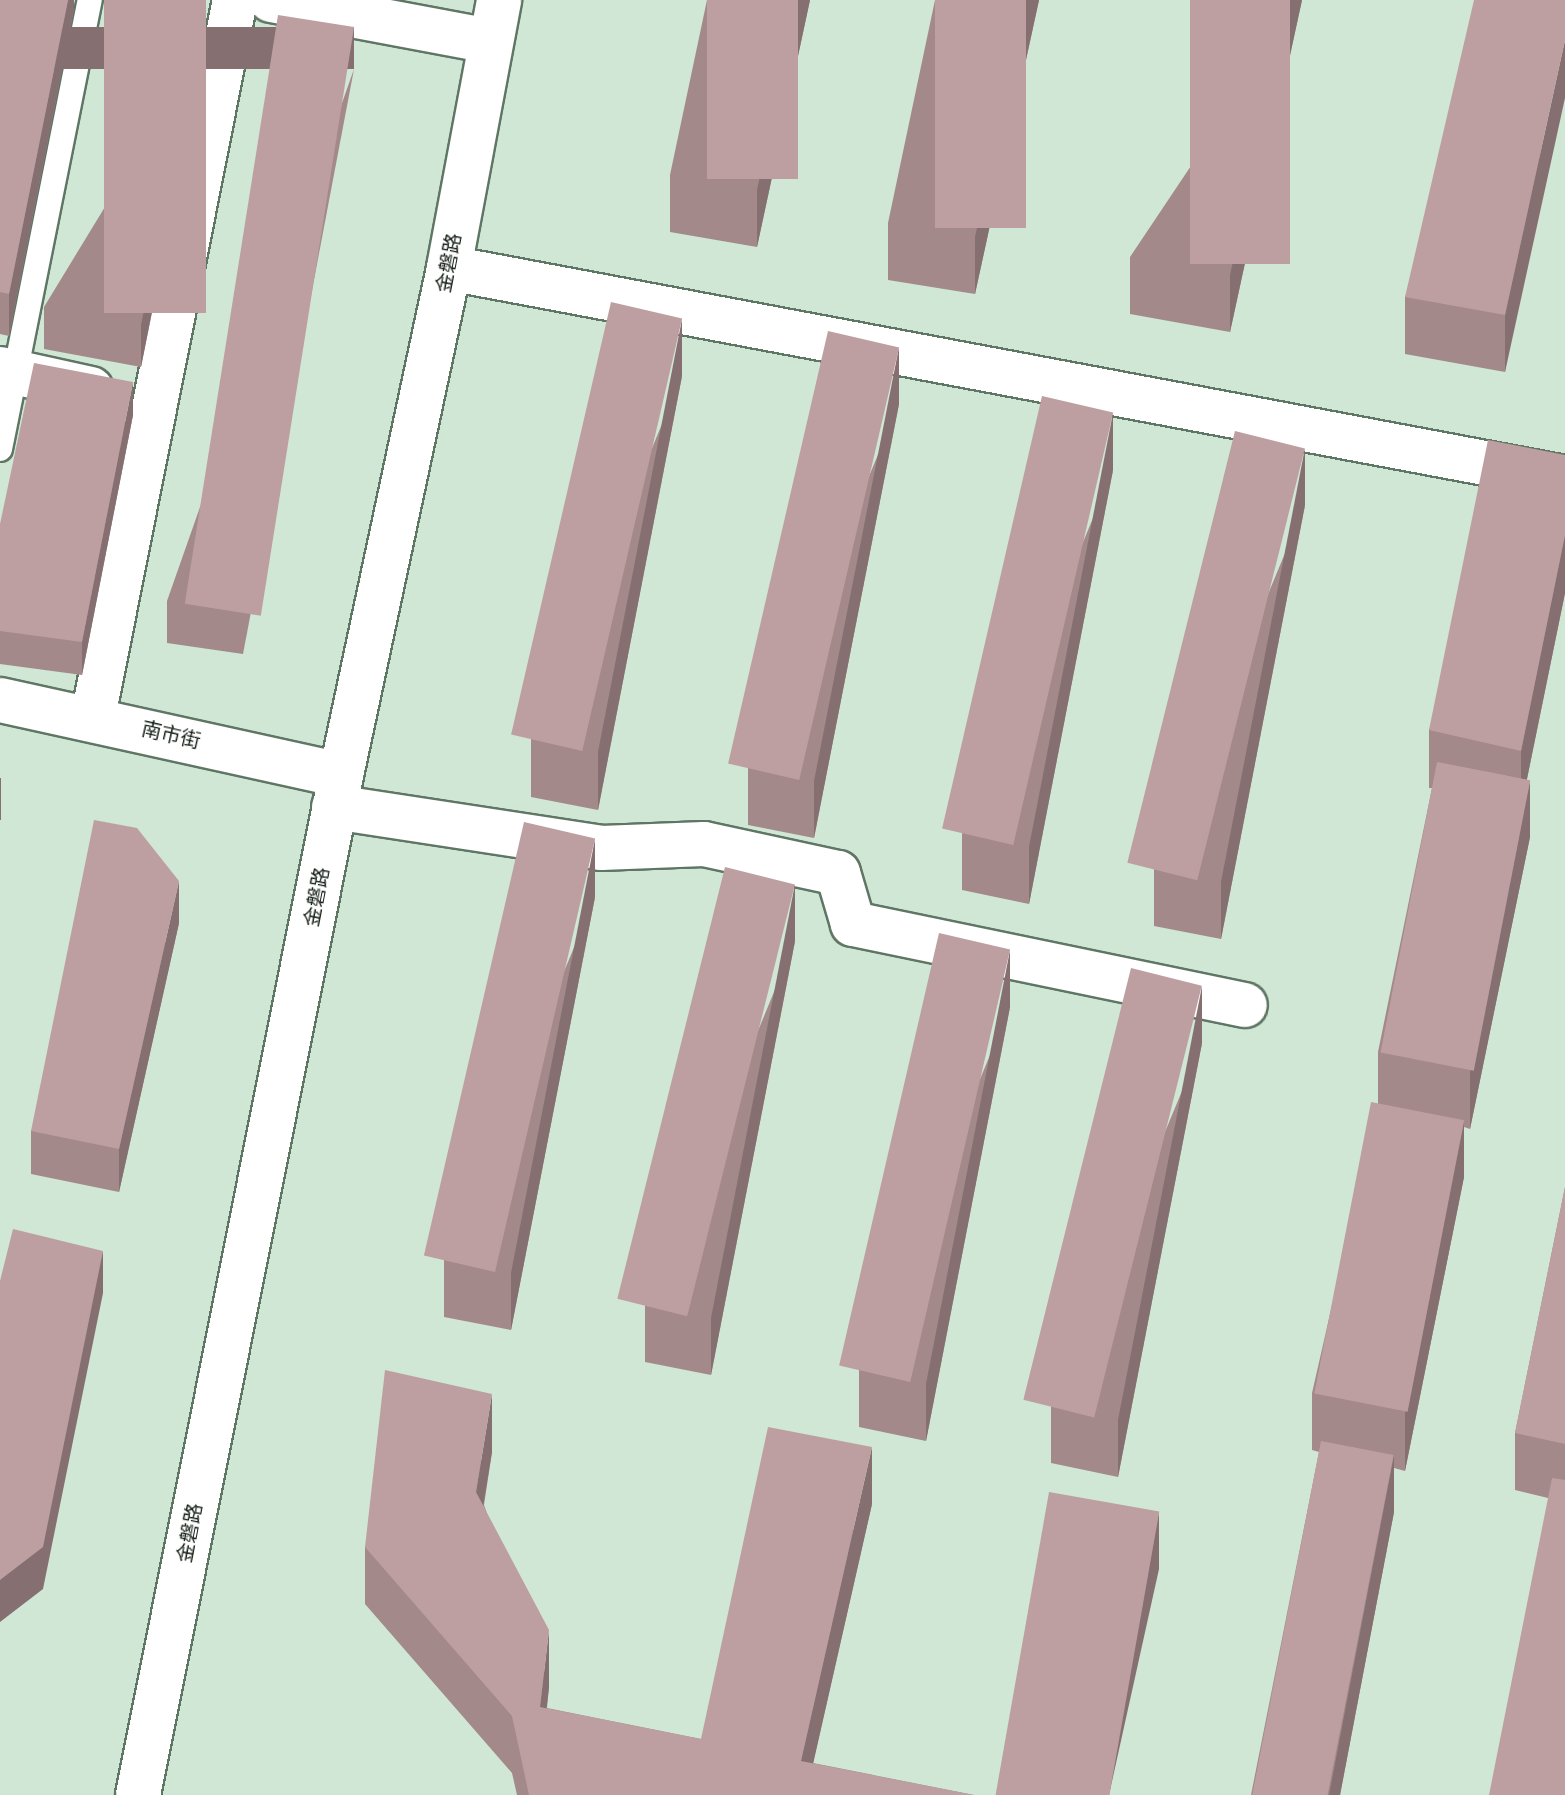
<!DOCTYPE html>
<html>
<head>
<meta charset="utf-8">
<style>
	body { margin:0 }
	#map { position:relative; width:1565px; height:1795px; overflow:hidden; background:#cfe7d4; font-family:"Source Serif 4","Noto Sans SC",serif }
	div>[style] { position:absolute }
	[style*='--x'] { left:calc(var(--x)*1px); top:calc(var(--y)*1px); width:calc(var(--w)*1px); rotate:calc(var(--a)*1deg) }
	.roads { filter:drop-shadow(2px 0 #607665) drop-shadow(-2px 0 #607665) drop-shadow(0 2px #607665) drop-shadow(0 -2px #607665) }
	.service>* { height:24px; margin:-12px; padding:0 12px; transform-origin:12px; border-radius:12px; background:#fff }
	.minor>* { height:44px; margin:-22px; padding:0 22px; transform-origin:22px; border-radius:22px; background:#fff }
	.tertiary>* { height:44px; margin:-22px; padding:0 22px; transform-origin:22px; border-radius:22px; background:#fff }
	.wall>* { inset:0; background:#a3898a }
	.shaded-wall>* { inset:0; background:#856f71; transform-origin:0 0 }
	.building>* { inset:0; background:#be9fa1; transform-origin:0 0 }
	span { translate:-50% -50%; white-space:nowrap; text-align:center; line-height:1.15; -webkit-text-stroke:6px #fff; paint-order:stroke }
	.street-label { font-size:20px; color:#151e17 }
</style>
</head>
<body>
<div id="map">
	<div class="roads">
		<div class="service">
			<div style="--x:0;--y:449;--w:458;--a:-78.7"></div>
		</div>
		<div class="minor">
			<div style="--x:271;--y:0;--w:223;--a:10.6"></div>
			<div style="--x:449;--y:268;--w:1136;--a:10.66"></div>
			<div style="--x:0;--y:369;--w:93;--a:12.4"></div>
			<div style="--x:0;--y:700;--w:349;--a:12.4"></div>
			<div style="--x:93;--y:717;--w:731;--a:-78.8"></div>
			<div style="--x:334;--y:807;--w:270;--a:8.7"></div>
			<div style="--x:601;--y:848;--w:103;--a:-2.2"></div>
			<div style="--x:704;--y:844;--w:137;--a:12.2"></div>
			<div style="--x:838;--y:873;--w:53;--a:73.6"></div>
			<div style="--x:853;--y:924;--w:400;--a:11.7"></div>
		</div>
		<div class="tertiary">
			<div style="--x:138;--y:1795;--w:1040;--a:-78.74"></div>
			<div style="--x:341;--y:775;--w:518;--a:-77.97"></div>
			<div style="--x:449;--y:268;--w:273;--a:-79.4"></div>
		</div>
	</div>
	<div class="wall">
		<div style="clip-path:polygon(0 0,74px 0,74px 9px,9px 336px,0 334px)"></div>
		<div style="clip-path:polygon(707px 0,810px 0,757px 247px,670px 232px,670px 175px)"></div>
		<div style="clip-path:polygon(935px 0,1039px 0,975px 294px,888px 280px,888px 223px)"></div>
		<div style="clip-path:polygon(1302px 0,1230px 332px,1130px 314px,1130px 257px)"></div>
		<div style="clip-path:polygon(1565px 0,1505px 372px,1405px 354px,1405px 297px)"></div>
		<div style="clip-path:polygon(206px 41px,141px 367px,44px 349px,44px 307px)"></div>
		<div style="clip-path:polygon(354px 69px,243px 654px,167px 643px,167px 601px)"></div>
		<div style="clip-path:polygon(682px 376px,598px 810px,531px 797px,531px 739px)"></div>
		<div style="clip-path:polygon(899px 404px,814px 838px,748px 825px,748px 768px)"></div>
		<div style="clip-path:polygon(133px 415px,82px 675px,0 664px,0 524px)"></div>
		<div style="clip-path:polygon(1565px 455px,1565px 593px,1527px 779px,1530px 837px,1470px 1129px,1464px 1127px,1464px 1177px,1405px 1471px,1394px 1468px,1394px 1512px,1340px 1795px,1251px 1795px,1319px 1452px,1312px 1450px,1312px 1393px,1378px 1104px,1378px 1052px,1432px 788px,1429px 788px,1429px 730px)"></div>
		<div style="clip-path:polygon(1113px 470px,1029px 904px,962px 890px,962px 833px)"></div>
		<div style="clip-path:polygon(1305px 505px,1221px 939px,1154px 926px,1154px 869px)"></div>
		<div style="clip-path:polygon(595px 897px,511px 1330px,444px 1317px,444px 1260px)"></div>
		<div style="clip-path:polygon(179px 923px,119px 1192px,31px 1174px,31px 1131px)"></div>
		<div style="clip-path:polygon(795px 941px,711px 1375px,645px 1362px,645px 1305px)"></div>
		<div style="clip-path:polygon(1010px 1007px,926px 1441px,859px 1427px,859px 1370px)"></div>
		<div style="clip-path:polygon(1202px 1043px,1118px 1477px,1051px 1463px,1051px 1406px)"></div>
		<div style="clip-path:polygon(1565px 1187px,1565px 1795px,1548px 1498px,1515px 1490px,1515px 1433px)"></div>
		<div style="clip-path:polygon(492px 1452px,484px 1505px,549px 1687px,547px 1708px,701px 1739px,872px 1504px,813px 1763px,974px 1795px,517px 1795px,512px 1773px,365px 1604px,365px 1547px)"></div>
	</div>
	<div class="shaded-wall">
		<div style="clip-path:polygon(68px 0,74px 0,74px 9px,9px 336px,9px 294px)"></div>
		<div style="clip-path:polygon(206px 0,206px 41px,141px 367px,141px 325px)"></div>
		<div style="clip-path:polygon(798px 0,810px 0,757px 247px,757px 190px)"></div>
		<div style="clip-path:polygon(1026px 0,1039px 0,975px 294px,975px 237px)"></div>
		<div style="clip-path:polygon(1290px 0,1302px 0,1230px 332px,1230px 275px)"></div>
		<div style="left:354px;top:27px;width:42px;height:595px;rotate:90deg"></div>
		<div style="clip-path:polygon(1565px 40px,1565px 98px,1505px 372px,1505px 315px)"></div>
		<div style="clip-path:polygon(682px 319px,682px 376px,598px 810px,598px 752px)"></div>
		<div style="clip-path:polygon(899px 347px,899px 404px,814px 838px,814px 781px)"></div>
		<div style="clip-path:polygon(133px 382px,133px 415px,82px 675px,82px 642px)"></div>
		<div style="clip-path:polygon(1113px 413px,1113px 470px,1029px 904px,1029px 847px)"></div>
		<div style="clip-path:polygon(1305px 448px,1305px 505px,1221px 939px,1221px 882px)"></div>
		<div style="clip-path:polygon(1565px 535px,1565px 593px,1521px 808px,1521px 751px)"></div>
		<div style="left:1px;top:778px;width:42px;height:2px;rotate:90deg"></div>
		<div style="clip-path:polygon(1530px 780px,1530px 837px,1470px 1129px,1470px 1072px)"></div>
		<div style="clip-path:polygon(595px 839px,595px 897px,511px 1330px,511px 1273px)"></div>
		<div style="clip-path:polygon(179px 881px,179px 923px,119px 1192px,119px 1149px)"></div>
		<div style="clip-path:polygon(795px 884px,795px 941px,711px 1375px,711px 1318px)"></div>
		<div style="clip-path:polygon(1010px 950px,1010px 1007px,926px 1441px,926px 1384px)"></div>
		<div style="clip-path:polygon(1202px 986px,1202px 1043px,1118px 1477px,1118px 1420px)"></div>
		<div style="clip-path:polygon(1464px 1120px,1464px 1177px,1405px 1471px,1405px 1414px)"></div>
		<div style="clip-path:polygon(103px 1251px,103px 1293px,43px 1589px,0 1622px,0 1580px)"></div>
		<div style="clip-path:polygon(492px 1394px,492px 1452px,476px 1549px,476px 1492px)"></div>
		<div style="clip-path:polygon(872px 1447px,872px 1504px,806px 1795px,801px 1761px)"></div>
		<div style="clip-path:polygon(1394px 1455px,1394px 1512px,1340px 1795px,1329px 1795px)"></div>
		<div style="clip-path:polygon(1159px 1512px,1159px 1569px,1109px 1795px,1096px 1795px)"></div>
		<div style="clip-path:polygon(549px 1630px,549px 1687px,540px 1764px,540px 1707px)"></div>
	</div>
	<div class="building">
		<div style="clip-path:polygon(0 0,68px 0,9px 294px,0 292px)"></div>
		<div style="left:104px;top:0;width:102px;height:313px"></div>
		<div style="left:707px;top:0;width:91px;height:179px"></div>
		<div style="left:935px;top:0;width:91px;height:228px"></div>
		<div style="left:1190px;top:0;width:100px;height:264px"></div>
		<div style="clip-path:polygon(1474px 0,1565px 0,1565px 40px,1505px 315px,1405px 297px)"></div>
		<div style="left:278px;top:15px;width:77px;height:596px;rotate:9deg"></div>
		<div style="left:611px;top:302px;width:73px;height:444px;rotate:13deg"></div>
		<div style="left:828px;top:331px;width:73px;height:444px;rotate:13deg"></div>
		<div style="clip-path:polygon(34px 363px,133px 382px,82px 642px,0 631px,0 524px)"></div>
		<div style="left:1042px;top:396px;width:73px;height:444px;rotate:13deg"></div>
		<div style="left:1235px;top:431px;width:72px;height:445px;rotate:14deg"></div>
		<div style="clip-path:polygon(1488px 440px,1565px 455px,1565px 535px,1521px 751px,1429px 730px)"></div>
		<div style="left:1437px;top:762px;width:95px;height:296px;rotate:11deg"></div>
		<div style="clip-path:polygon(94px 820px,137px 828px,179px 881px,119px 1149px,31px 1131px)"></div>
		<div style="left:524px;top:822px;width:73px;height:445px;rotate:13deg"></div>
		<div style="left:725px;top:867px;width:72px;height:445px;rotate:14deg"></div>
		<div style="left:939px;top:933px;width:73px;height:444px;rotate:13deg"></div>
		<div style="left:1131px;top:968px;width:73px;height:445px;rotate:14deg"></div>
		<div style="left:1371px;top:1102px;width:95px;height:297px;rotate:11deg"></div>
		<div style="clip-path:polygon(1565px 1187px,1565px 1444px,1515px 1433px)"></div>
		<div style="clip-path:polygon(13px 1229px,103px 1251px,43px 1547px,0 1580px,0 1281px)"></div>
		<div style="clip-path:polygon(385px 1370px,492px 1394px,476px 1492px,549px 1630px,540px 1707px,701px 1739px,768px 1427px,872px 1447px,801px 1761px,974px 1795px,529px 1795px,512px 1716px,365px 1547px)"></div>
		<div style="left:1321px;top:1441px;width:74px;height:361px;rotate:11deg"></div>
		<div style="clip-path:polygon(1552px 1478px,1565px 1480px,1565px 1795px,1489px 1795px)"></div>
		<div style="left:1049px;top:1492px;width:112px;height:311px;rotate:10deg"></div>
	</div>
	<div class="street-label">
		<span style="left:449px;top:263px;rotate:-79deg">金磐路</span>
		<span style="left:171px;top:735px;rotate:13deg">南市街</span>
		<span style="left:317px;top:897px;rotate:-79deg">金磐路</span>
		<span style="left:190px;top:1533px;rotate:-79deg">金磐路</span>
	</div>
</div>
</body>
</html>
